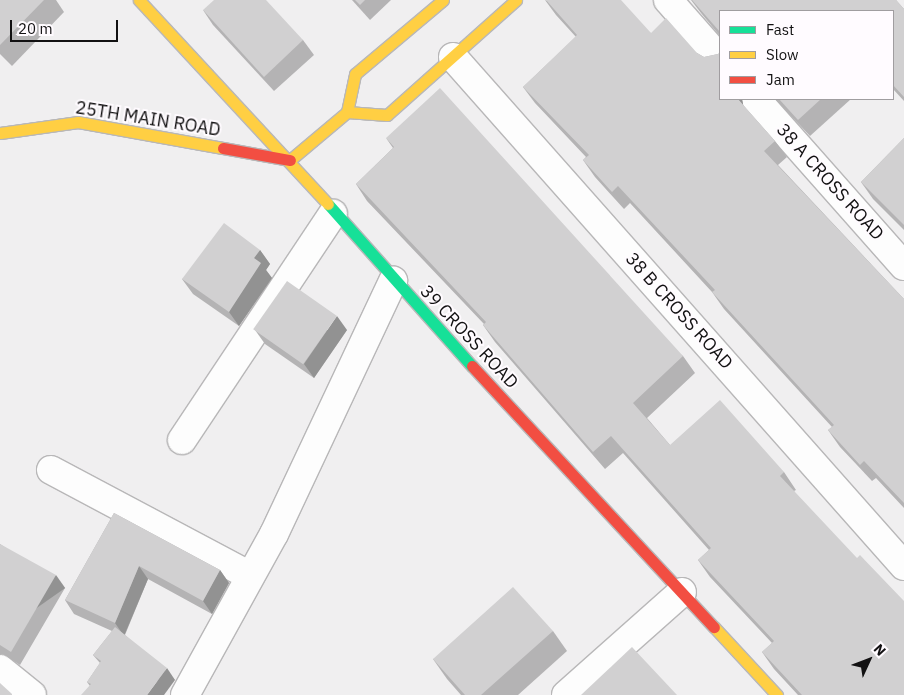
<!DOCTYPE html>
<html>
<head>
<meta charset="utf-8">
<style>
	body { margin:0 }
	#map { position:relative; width:904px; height:695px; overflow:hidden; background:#f0eff0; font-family:"IBM Plex Sans",sans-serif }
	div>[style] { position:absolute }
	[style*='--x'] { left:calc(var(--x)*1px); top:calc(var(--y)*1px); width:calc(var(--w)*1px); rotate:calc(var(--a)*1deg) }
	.roads { filter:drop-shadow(1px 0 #b8b7b8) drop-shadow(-1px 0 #b8b7b8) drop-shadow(0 1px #b8b7b8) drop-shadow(0 -1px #b8b7b8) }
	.street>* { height:28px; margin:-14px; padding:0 14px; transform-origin:14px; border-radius:14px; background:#fdfdfd }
	.fast>* { height:11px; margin:-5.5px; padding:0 5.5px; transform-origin:5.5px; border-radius:5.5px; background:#16e098 }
	.slow>* { height:11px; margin:-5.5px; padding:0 5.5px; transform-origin:5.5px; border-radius:5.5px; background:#ffcf43 }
	.jam>* { height:11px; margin:-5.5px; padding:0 5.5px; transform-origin:5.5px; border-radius:5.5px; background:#f24e42 }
	.wall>* { inset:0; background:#b4b3b4 }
	.shaded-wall>* { inset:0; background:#929292; transform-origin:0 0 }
	.building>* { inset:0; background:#d1d0d1; transform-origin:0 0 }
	span { translate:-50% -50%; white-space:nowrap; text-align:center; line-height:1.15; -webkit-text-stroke:4px #fffbff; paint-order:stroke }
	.street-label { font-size:18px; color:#121112 }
	.legend { position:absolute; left:719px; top:10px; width:175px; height:90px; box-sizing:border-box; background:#fffbff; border:1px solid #a09da0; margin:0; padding:6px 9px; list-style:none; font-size:15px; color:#121112 }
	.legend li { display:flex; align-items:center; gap:10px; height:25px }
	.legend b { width:25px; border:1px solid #a09da0 }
	.north { position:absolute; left:844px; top:635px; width:50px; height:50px; -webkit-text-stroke:4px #fffbff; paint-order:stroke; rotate:47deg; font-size:14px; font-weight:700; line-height:20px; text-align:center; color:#121112 }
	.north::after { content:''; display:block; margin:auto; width:18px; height:22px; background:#121112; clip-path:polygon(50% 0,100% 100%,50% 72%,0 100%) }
	.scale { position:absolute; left:10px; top:20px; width:108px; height:22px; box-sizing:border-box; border:2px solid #121112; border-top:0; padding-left:6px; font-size:15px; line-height:18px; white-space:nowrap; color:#121112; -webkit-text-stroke:4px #fffbff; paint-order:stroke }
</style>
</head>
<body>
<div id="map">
	<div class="roads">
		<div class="street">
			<div style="--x:668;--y:0;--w:79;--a:48.6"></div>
			<div style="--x:453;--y:57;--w:680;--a:48.46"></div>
			<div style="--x:756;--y:99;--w:223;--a:48.5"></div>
			<div style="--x:182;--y:440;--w:272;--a:-56.3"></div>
			<div style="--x:51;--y:470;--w:225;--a:28"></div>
			<div style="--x:0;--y:669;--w:41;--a:39.1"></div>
			<div style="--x:185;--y:695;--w:184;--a:-61.1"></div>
			<div style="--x:274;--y:534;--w:280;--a:-64.8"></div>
			<div style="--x:566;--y:695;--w:155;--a:-41.6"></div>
		</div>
		<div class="fast">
			<div style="--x:328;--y:204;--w:217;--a:48.4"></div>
		</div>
		<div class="slow">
			<div style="--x:139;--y:0;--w:278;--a:47.2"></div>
			<div style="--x:347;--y:112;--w:40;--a:4.3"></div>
			<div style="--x:387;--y:115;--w:173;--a:-41.7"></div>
			<div style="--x:0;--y:133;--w:79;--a:-8"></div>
			<div style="--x:78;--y:122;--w:147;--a:10.2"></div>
			<div style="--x:290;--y:160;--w:75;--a:-40.1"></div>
			<div style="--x:347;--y:112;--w:39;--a:-78"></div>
			<div style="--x:355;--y:74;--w:115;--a:-40.1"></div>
			<div style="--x:714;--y:627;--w:93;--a:47.2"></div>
		</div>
		<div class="jam">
			<div style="--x:223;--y:148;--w:68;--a:10.2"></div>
			<div style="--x:472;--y:366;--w:356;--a:47.2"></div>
		</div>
	</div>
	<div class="wall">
		<div style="clip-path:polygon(0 0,56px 0,64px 12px,12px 66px,0 54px)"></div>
		<div style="clip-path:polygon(352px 0,391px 0,370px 20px)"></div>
		<div style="clip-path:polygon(545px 0,651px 33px,697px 53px,704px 57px,718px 54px,720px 99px,742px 99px,743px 105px,775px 141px,787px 157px,778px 165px,904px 299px,904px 508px,876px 478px,872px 481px,840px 447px,828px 430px,832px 427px,724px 309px,712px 292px,630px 203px,624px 209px,595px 177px,583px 160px,586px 157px,535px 103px,523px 87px,576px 37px,556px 15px)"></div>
		<div style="clip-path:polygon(691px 0,896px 0,904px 9px,904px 101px,893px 89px,893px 11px,720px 11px,720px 36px,701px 13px)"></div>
		<div style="clip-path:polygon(203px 10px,303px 40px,314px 55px,274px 91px,213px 25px)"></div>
		<div style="clip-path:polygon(775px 99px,851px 99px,810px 136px)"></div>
		<div style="clip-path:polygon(386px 138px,683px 356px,695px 373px,647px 418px,670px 445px,784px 472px,796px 490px,794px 491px,904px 695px,798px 695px,774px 669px,762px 652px,772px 643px,710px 577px,698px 560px,709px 550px,623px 453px,605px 469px,495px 342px,483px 325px,484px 324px,367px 201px,356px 184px,393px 148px)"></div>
		<div style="clip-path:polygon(904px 138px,904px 230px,873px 199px,861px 182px)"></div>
		<div style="clip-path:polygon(260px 250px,270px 264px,266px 270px,272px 278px,239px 326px,193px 294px,182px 279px)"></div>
		<div style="clip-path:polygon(255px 330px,347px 330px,314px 378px,265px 344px)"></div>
		<div style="clip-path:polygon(114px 513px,220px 570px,229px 583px,212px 614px,148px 579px,125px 635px,175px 680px,90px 686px,87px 682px,100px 663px,93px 655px,112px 631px,74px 614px,65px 600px)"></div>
		<div style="clip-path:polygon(0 544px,65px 588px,20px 665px,3px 654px,0 655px)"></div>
		<div style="clip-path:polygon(553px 631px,567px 651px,518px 695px,461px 695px,447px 679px,433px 659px)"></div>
	</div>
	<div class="shaded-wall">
		<div style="clip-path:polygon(737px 99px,742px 99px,744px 109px)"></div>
		<div style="clip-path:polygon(260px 250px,270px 264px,266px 270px,272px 278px,239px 326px,229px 312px,254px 258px)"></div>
		<div style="clip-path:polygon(337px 316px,347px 330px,314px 378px,304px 364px)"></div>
		<div style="clip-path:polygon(139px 566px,148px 579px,124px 636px,115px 623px)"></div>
		<div style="clip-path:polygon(220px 570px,229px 583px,212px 614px,203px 601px)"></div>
		<div style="left:56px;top:575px;width:16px;height:89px;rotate:55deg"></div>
		<div style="clip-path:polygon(167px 668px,175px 680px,164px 695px,147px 695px)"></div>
	</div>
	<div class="building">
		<div style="clip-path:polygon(0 0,44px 0,0 45px)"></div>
		<div style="clip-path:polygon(214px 0,266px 0,303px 40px,264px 77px,203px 10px)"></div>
		<div style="clip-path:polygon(355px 0,365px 0,360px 5px)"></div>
		<div style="clip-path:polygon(546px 0,621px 0,651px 33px,666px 18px,697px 53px,704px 57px,718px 54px,720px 51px,720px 99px,738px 99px,775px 141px,764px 151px,904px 299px,904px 503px,864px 461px,860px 465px,828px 430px,834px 425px,712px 292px,715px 290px,618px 186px,612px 192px,583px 160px,589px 155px,523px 87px,577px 35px)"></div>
		<div style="clip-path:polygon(692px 0,896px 0,904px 9px,904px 97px,893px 85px,893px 11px,720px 11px,720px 32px)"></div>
		<div style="clip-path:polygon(440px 88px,683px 356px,633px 403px,670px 445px,720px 400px,784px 472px,780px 476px,857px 558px,860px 555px,904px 601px,904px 695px,802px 695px,762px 652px,774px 641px,698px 560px,711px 548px,611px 436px,593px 452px,483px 325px,486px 322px,356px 184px,394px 147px,386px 138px)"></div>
		<div style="clip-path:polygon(779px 99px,821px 99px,798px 120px)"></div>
		<div style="clip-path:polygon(904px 138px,904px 225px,861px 182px)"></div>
		<div style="clip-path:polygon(224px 223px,260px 250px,254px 258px,261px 263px,229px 312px,182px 279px)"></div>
		<div style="left:287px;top:281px;width:61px;height:59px;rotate:35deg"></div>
		<div style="clip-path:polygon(114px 513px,220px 570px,203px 601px,139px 566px,115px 623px,65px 600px)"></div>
		<div style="clip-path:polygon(0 544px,56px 575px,11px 652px,0 645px)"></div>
		<div style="clip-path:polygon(513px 587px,553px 631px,481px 695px,465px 695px,433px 659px)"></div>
		<div style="clip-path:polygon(115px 627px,167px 668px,147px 695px,81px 695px,91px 684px,87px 682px,101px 661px,93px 655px)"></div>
		<div style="clip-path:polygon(632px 647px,677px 695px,581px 695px)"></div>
		<div style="clip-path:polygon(0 683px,12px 694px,12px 695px,0 695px)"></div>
	</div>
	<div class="street-label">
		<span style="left:148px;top:119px;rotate:9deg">25TH MAIN ROAD</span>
		<span style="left:830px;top:182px;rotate:48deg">38 A CROSS ROAD</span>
		<span style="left:679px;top:311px;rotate:48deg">38 B CROSS ROAD</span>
		<span style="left:469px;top:337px;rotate:47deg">39 CROSS ROAD</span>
	</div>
	<ul class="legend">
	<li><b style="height:6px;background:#16e098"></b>Fast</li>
	<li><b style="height:6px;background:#ffcf43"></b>Slow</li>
	<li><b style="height:6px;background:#f24e42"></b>Jam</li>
	</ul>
	<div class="north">N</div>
	<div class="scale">20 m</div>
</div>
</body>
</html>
